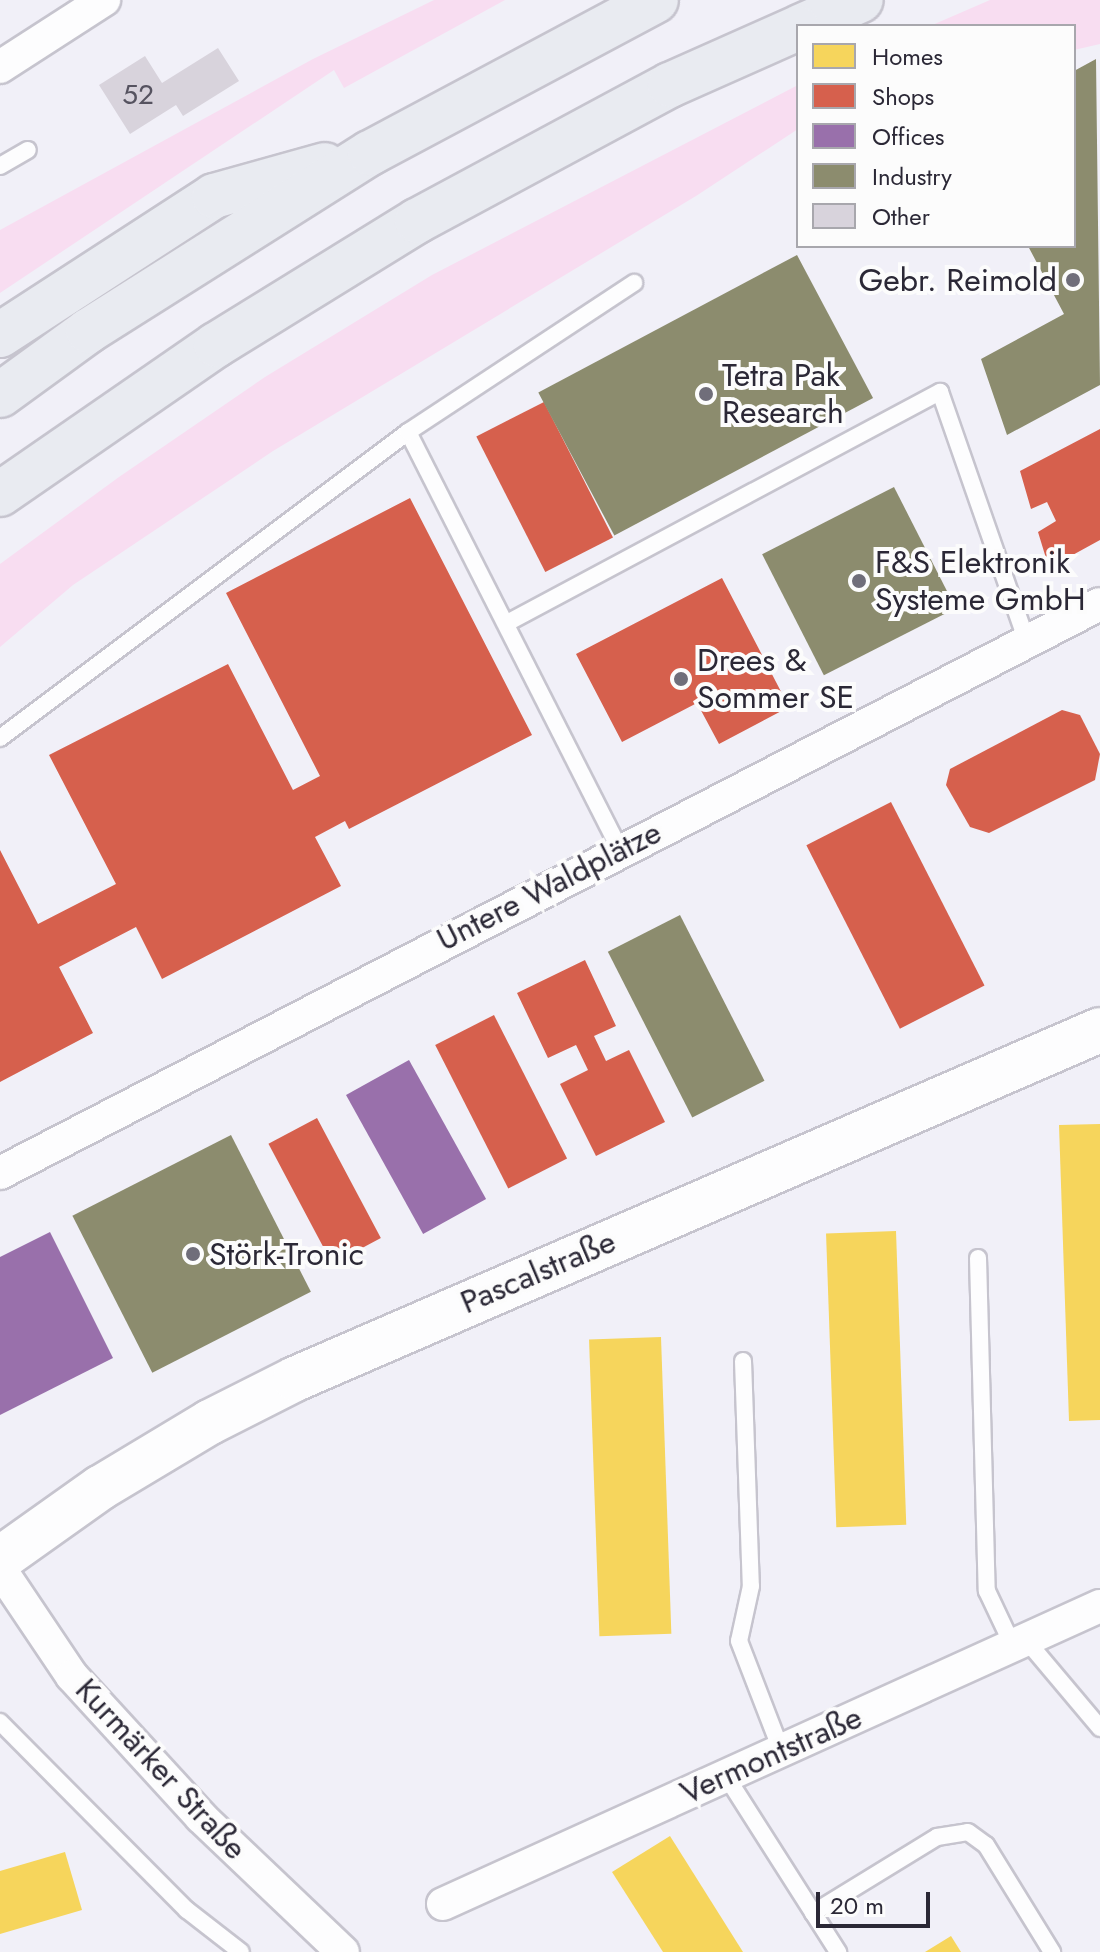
<!DOCTYPE html>
<html>
<head>
<meta charset="utf-8">
<style>
	body { margin:0 }
	#map { position:relative; width:1100px; height:1952px; overflow:hidden; background:#f1f0f8; font-family:Jost,sans-serif }
	div>[style] { position:absolute }
	[style*='--x'] { left:calc(var(--x)*1px); top:calc(var(--y)*1px); width:calc(var(--w)*1px); rotate:calc(var(--a)*1deg) }
	.green>* { inset:0; background:#f8ddf1 }
	.homes>* { inset:0; background:#f6d55c; transform-origin:0 0 }
	.shops>* { inset:0; background:#d6604d; transform-origin:0 0 }
	.offices>* { inset:0; background:#9970ab; transform-origin:0 0 }
	.industry>* { inset:0; background:#8c8c6e; transform-origin:0 0 }
	.building>* { inset:0; background:#d8d3dc }
	.roads { filter:drop-shadow(2px 0 #c6c4ce) drop-shadow(-2px 0 #c6c4ce) drop-shadow(0 2px #c6c4ce) drop-shadow(0 -2px #c6c4ce) }
	.lane>* { height:16px; margin:-8px; padding:0 8px; transform-origin:8px; border-radius:8px; background:#fdfdfe }
	.street>* { height:32px; margin:-16px; padding:0 16px; transform-origin:16px; border-radius:16px; background:#fdfdfe }
	.secondary>* { height:44px; margin:-22px; padding:0 22px; transform-origin:22px; border-radius:22px; background:#fdfdfe }
	.highway>* { height:44px; margin:-22px; padding:0 22px; transform-origin:22px; border-radius:22px; background:#e9ebf1 }
	.dots>* { width:22px; height:22px; translate:-50% -50%; box-sizing:border-box; border:4px solid #fcfcfc; border-radius:50% }
	span { translate:-50% -50%; white-space:nowrap; text-align:center; line-height:1.15; -webkit-text-stroke:8px #fcfcfc; paint-order:stroke }
	.number-label { font-size:28px; color:#565360 }
	.number-label span { -webkit-text-stroke-width:0 }
	.poi-label { font-size:32px; color:#2b2836 }
	.right { translate:-100% -50%; text-align:right }
	.left { translate:0 -50%; text-align:left }
	.street-label { font-size:32px; color:#2b2836 }
	.legend { position:absolute; left:796px; top:24px; width:280px; height:224px; box-sizing:border-box; background:#fcfcfc; border:2px solid #a8a7ad; margin:0; padding:10px 14px; list-style:none; font-size:24px; color:#2b2836 }
	.legend li { display:flex; align-items:center; gap:16px; height:40px }
	.legend b { width:40px; border:2px solid #a8a7ad }
	.scale { position:absolute; left:816px; top:1892px; width:114px; height:36px; box-sizing:border-box; border:4px solid #2b2836; border-top:0; padding-left:10px; font-size:24px; line-height:28px; white-space:nowrap; color:#2b2836; -webkit-text-stroke:6px #fcfcfc; paint-order:stroke }
</style>
</head>
<body>
<div id="map">
	<div class="green">
		<div style="clip-path:polygon(434px 0,505px 0,344px 88px,334px 70px,0 293px,0 230px,313px 59px)"></div>
		<div style="clip-path:polygon(990px 0,1100px 0,1100px 44px,1074px 50px,1074px 26px,930px 26px)"></div>
		<div style="clip-path:polygon(798px 85px,798px 129px,696px 196px,273px 451px,73px 585px,0 647px,0 564px,119px 477px,265px 377px,432px 275px)"></div>
	</div>
	<div class="homes">
		<div style="clip-path:polygon(1100px 1124px,1100px 1420px,1069px 1421px,1059px 1125px)"></div>
		<div style="left:896px;top:1231px;width:294px;height:70px;rotate:88deg"></div>
		<div style="left:661px;top:1337px;width:297px;height:72px;rotate:88deg"></div>
		<div style="clip-path:polygon(670px 1836px,743px 1952px,663px 1952px,612px 1872px)"></div>
		<div style="clip-path:polygon(65px 1852px,82px 1910px,0 1934px,0 1871px)"></div>
		<div style="clip-path:polygon(951px 1936px,961px 1952px,925px 1952px)"></div>
	</div>
	<div class="shops">
		<div style="left:544px;top:402px;width:152px;height:76px;rotate:63deg"></div>
		<div style="clip-path:polygon(1100px 429px,1100px 540px,1049px 568px,1038px 532px,1056px 521px,1047px 502px,1031px 509px,1020px 471px)"></div>
		<div style="clip-path:polygon(410px 498px,532px 735px,349px 829px,345px 821px,315px 837px,341px 886px,162px 979px,136px 927px,59px 967px,93px 1033px,0 1082px,0 850px,38px 924px,116px 884px,49px 755px,228px 664px,293px 790px,320px 776px,226px 593px)"></div>
		<div style="clip-path:polygon(722px 578px,789px 707px,719px 744px,697px 703px,622px 742px,576px 654px)"></div>
		<div style="clip-path:polygon(1062px 710px,1080px 715px,1100px 754px,1095px 780px,989px 833px,970px 827px,946px 785px,950px 769px)"></div>
		<div style="left:891px;top:802px;width:206px;height:95px;rotate:63deg"></div>
		<div style="clip-path:polygon(585px 960px,616px 1026px,594px 1036px,606px 1061px,629px 1050px,665px 1122px,596px 1156px,560px 1084px,588px 1070px,576px 1045px,548px 1058px,517px 993px)"></div>
		<div style="left:494px;top:1015px;width:161px;height:66px;rotate:63deg"></div>
		<div style="left:317px;top:1118px;width:136px;height:55px;rotate:62deg"></div>
	</div>
	<div class="offices">
		<div style="left:409px;top:1060px;width:159px;height:72px;rotate:61deg"></div>
		<div style="clip-path:polygon(50px 1232px,113px 1358px,0 1415px,0 1257px)"></div>
	</div>
	<div class="industry">
		<div style="clip-path:polygon(1096px 59px,1100px 385px,1007px 435px,981px 359px,1064px 314px,1028px 246px,1074px 246px,1074px 71px)"></div>
		<div style="left:797px;top:255px;width:162px;height:293px;rotate:62deg"></div>
		<div style="left:894px;top:487px;width:136px;height:148px;rotate:63deg"></div>
		<div style="left:680px;top:915px;width:186px;height:81px;rotate:63deg"></div>
		<div style="left:231px;top:1135px;width:176px;height:178px;rotate:63deg"></div>
	</div>
	<div class="building">
		<div style="clip-path:polygon(218px 48px,239px 81px,183px 116px,176px 105px,130px 134px,99px 85px,145px 56px,162px 83px)"></div>
	</div>
	<div class="roads">
		<div class="lane">
			<div style="--x:0;--y:166;--w:32;--a:-30"></div>
			<div style="--x:408;--y:432;--w:466;--a:63.1"></div>
			<div style="--x:507;--y:623;--w:491;--a:-28.1"></div>
			<div style="--x:940;--y:392;--w:265;--a:70.8"></div>
			<div style="--x:0;--y:738;--w:510;--a:-36.87"></div>
			<div style="--x:408;--y:432;--w:271;--a:-33.4"></div>
			<div style="--x:978;--y:1258;--w:333;--a:88.5"></div>
			<div style="--x:987;--y:1591;--w:61;--a:64.7"></div>
			<div style="--x:743;--y:1361;--w:225;--a:88"></div>
			<div style="--x:751;--y:1586;--w:56;--a:102.3"></div>
			<div style="--x:739;--y:1641;--w:117;--a:68.9"></div>
			<div style="--x:1026;--y:1640;--w:115;--a:49.9"></div>
			<div style="--x:0;--y:1722;--w:265;--a:45.2"></div>
			<div style="--x:187;--y:1910;--w:68;--a:37.9"></div>
			<div style="--x:726;--y:1776;--w:209;--a:57.5"></div>
			<div style="--x:813;--y:1913;--w:145;--a:-31.5"></div>
			<div style="--x:937;--y:1837;--w:31;--a:-9"></div>
			<div style="--x:968;--y:1832;--w:22;--a:36"></div>
			<div style="--x:986;--y:1845;--w:126;--a:58.3"></div>
		</div>
		<div class="street">
			<div style="--x:0;--y:67;--w:124;--a:-32.8"></div>
			<div style="--x:0;--y:1173;--w:1238;--a:-27.35"></div>
			<div style="--x:0;--y:1569;--w:129;--a:56.1"></div>
			<div style="--x:72;--y:1676;--w:191;--a:47.5"></div>
			<div style="--x:201;--y:1817;--w:196;--a:43.6"></div>
			<div style="--x:443;--y:1904;--w:721;--a:-24.4"></div>
		</div>
		<div class="secondary">
			<div style="--x:0;--y:1559;--w:123;--a:-35.4"></div>
			<div style="--x:100;--y:1488;--w:128;--a:-31"></div>
			<div style="--x:210;--y:1422;--w:95;--a:-26.8"></div>
			<div style="--x:295;--y:1379;--w:877;--a:-23.44"></div>
		</div>
		<div class="highway">
			<div style="--x:802;--y:26;--w:64;--a:-23.8"></div>
			<div style="--x:0;--y:335;--w:255;--a:-33"></div>
			<div style="--x:214;--y:196;--w:115;--a:-15.6"></div>
			<div style="--x:0;--y:395;--w:109;--a:-36"></div>
			<div style="--x:88;--y:331;--w:333;--a:-32.3"></div>
			<div style="--x:370;--y:153;--w:324;--a:-28.1"></div>
			<div style="--x:0;--y:494;--w:262;--a:-34.6"></div>
			<div style="--x:216;--y:345;--w:236;--a:-31.7"></div>
			<div style="--x:417;--y:221;--w:287;--a:-28.3"></div>
			<div style="--x:670;--y:85;--w:140;--a:-24"></div>
		</div>
	</div>
	<div class="dots">
		<div style="left:1073px;top:280px;background:#706e7a"></div>
		<div style="left:706px;top:394px;background:#706e7a"></div>
		<div style="left:859px;top:581px;background:#706e7a"></div>
		<div style="left:681px;top:679px;background:#706e7a"></div>
		<div style="left:193px;top:1254px;background:#706e7a"></div>
	</div>
	<div class="number-label">
		<span style="left:138px;top:95px">52</span>
	</div>
	<div class="poi-label">
		<span class="right" style="left:1057px;top:280px">Gebr. Reimold</span>
		<span class="left" style="left:722px;top:394px">Tetra Pak<br>Research</span>
		<span class="left" style="left:875px;top:581px">F&amp;S Elektronik<br>Systeme GmbH</span>
		<span class="left" style="left:697px;top:679px">Drees &amp;<br>Sommer SE</span>
		<span class="left" style="left:209px;top:1254px">Störk-Tronic</span>
	</div>
	<div class="street-label">
		<span style="left:549px;top:886px;rotate:-27deg">Untere Waldplätze</span>
		<span style="left:538px;top:1272px;rotate:-23deg">Pascalstraße</span>
		<span style="left:771px;top:1755px;rotate:-24deg">Vermontstraße</span>
		<span style="left:161px;top:1769px;rotate:47deg">Kurmärker Straße</span>
	</div>
	<ul class="legend">
	<li><b style="height:22px;background:#f6d55c"></b>Homes</li>
	<li><b style="height:22px;background:#d6604d"></b>Shops</li>
	<li><b style="height:22px;background:#9970ab"></b>Offices</li>
	<li><b style="height:22px;background:#8c8c6e"></b>Industry</li>
	<li><b style="height:22px;background:#d8d3dc"></b>Other</li>
	</ul>
	<div class="scale">20 m</div>
</div>
</body>
</html>
